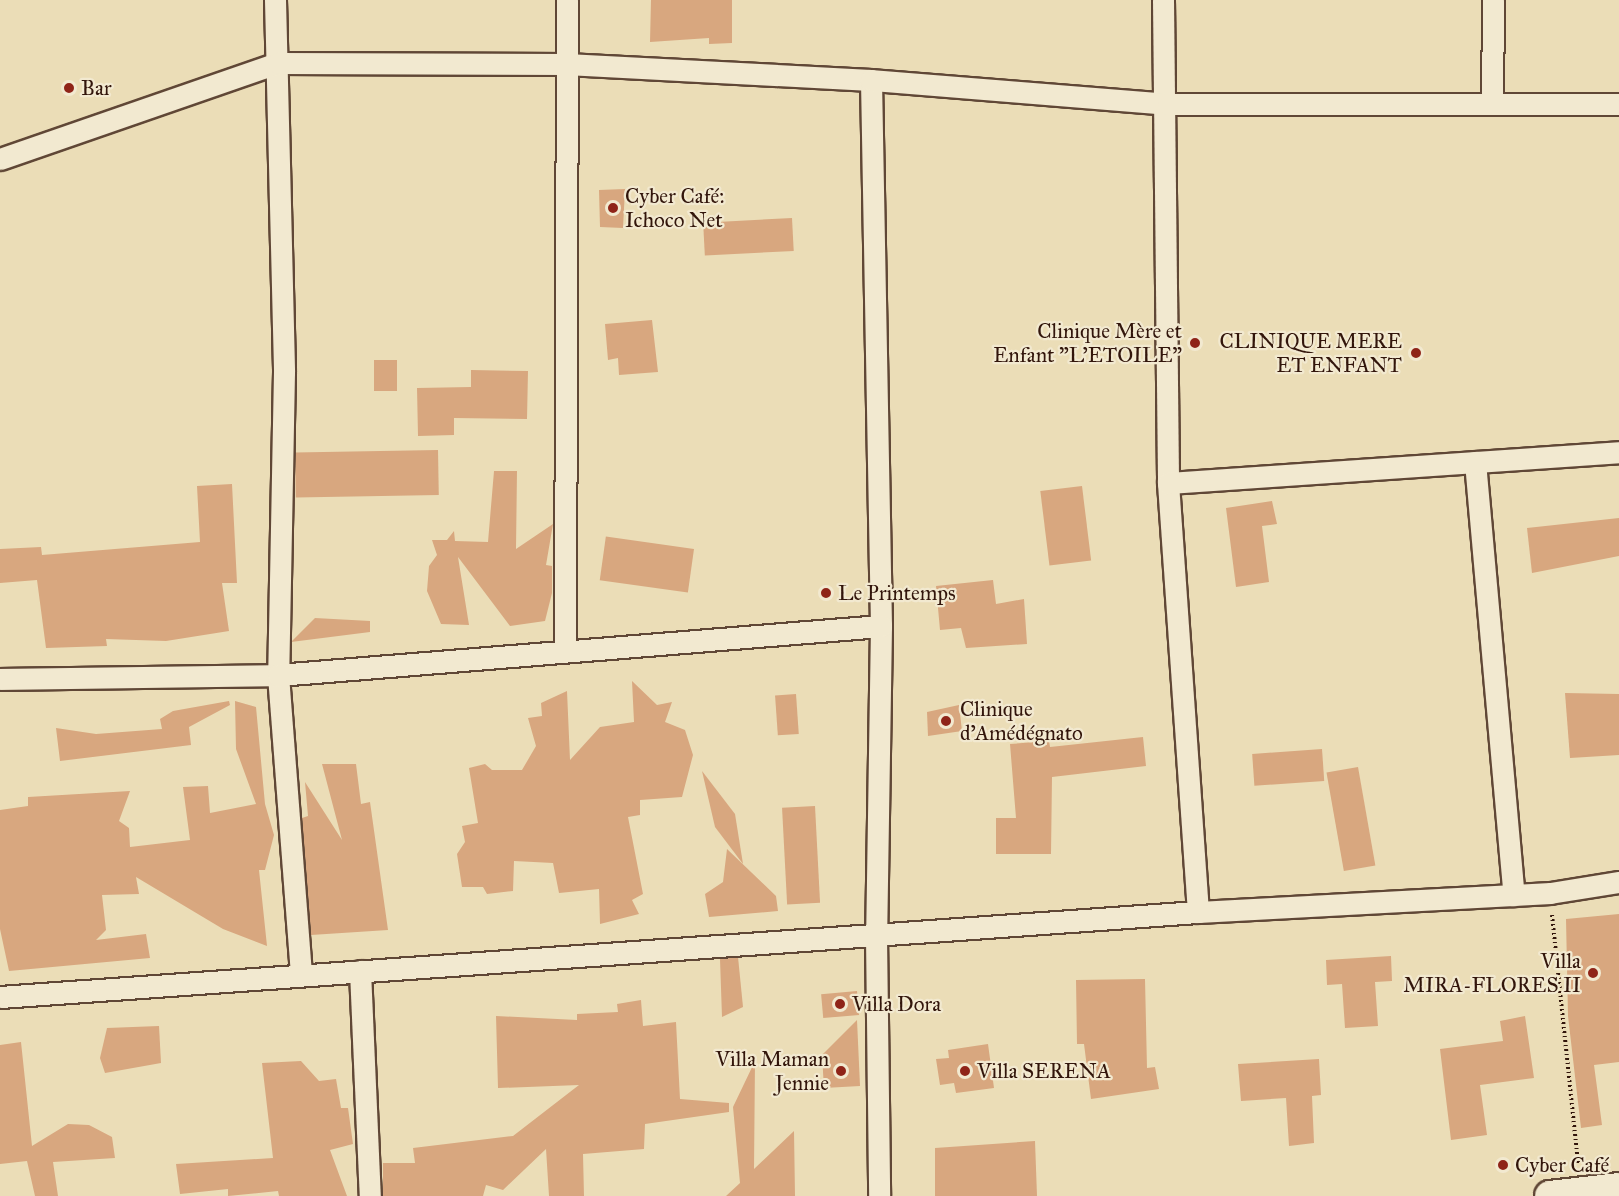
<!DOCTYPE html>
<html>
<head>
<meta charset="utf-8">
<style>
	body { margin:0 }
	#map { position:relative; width:1619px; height:1196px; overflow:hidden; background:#ebddb7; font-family:"IM FELL Great Primer",serif }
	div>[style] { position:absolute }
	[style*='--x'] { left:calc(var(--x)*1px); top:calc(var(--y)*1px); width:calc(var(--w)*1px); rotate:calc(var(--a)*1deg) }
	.building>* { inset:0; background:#d8a77f; transform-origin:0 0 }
	.path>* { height:4px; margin-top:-2px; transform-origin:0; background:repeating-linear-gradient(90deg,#32150b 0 1.5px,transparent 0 4.5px) }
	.roads { filter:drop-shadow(2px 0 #604736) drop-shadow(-2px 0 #604736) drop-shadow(0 2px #604736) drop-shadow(0 -2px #604736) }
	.street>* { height:21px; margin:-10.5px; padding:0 10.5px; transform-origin:10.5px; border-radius:10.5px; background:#f2e9d0 }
	.secondary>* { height:30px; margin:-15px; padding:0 15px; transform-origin:15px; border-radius:15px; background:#f2e9d0 }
	.dots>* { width:16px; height:16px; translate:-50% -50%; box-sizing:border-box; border:3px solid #f2e9d0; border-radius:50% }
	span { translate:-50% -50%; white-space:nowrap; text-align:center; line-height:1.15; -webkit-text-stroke:4.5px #f2e9d0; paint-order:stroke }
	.poi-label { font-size:21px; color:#32150b }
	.left { translate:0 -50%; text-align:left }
	.right { translate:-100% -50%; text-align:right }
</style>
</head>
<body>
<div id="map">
	<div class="building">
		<div style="clip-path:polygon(651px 0,732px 0,732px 43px,709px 44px,709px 38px,650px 42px)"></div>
		<div style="clip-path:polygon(625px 189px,623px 228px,600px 227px,599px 190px)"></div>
		<div style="left:792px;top:218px;width:33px;height:89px;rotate:87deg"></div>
		<div style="clip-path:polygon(652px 320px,658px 372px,619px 375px,618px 358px,608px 360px,605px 324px)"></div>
		<div style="left:374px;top:360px;width:23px;height:31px"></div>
		<div style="clip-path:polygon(471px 370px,528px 371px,527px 419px,454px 418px,454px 435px,418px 436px,417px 388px,471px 387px)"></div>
		<div style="left:438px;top:450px;width:45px;height:143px;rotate:89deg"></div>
		<div style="clip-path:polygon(494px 471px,517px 471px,516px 549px,553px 524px,546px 565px,552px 566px,552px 593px,545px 621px,510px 626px,458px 557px,469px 625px,441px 624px,427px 591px,429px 566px,437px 555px,432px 540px,447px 540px,454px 531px,455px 541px,488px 542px)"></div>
		<div style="clip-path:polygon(232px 484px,237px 583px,222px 583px,229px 631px,166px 641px,106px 639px,107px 646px,46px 648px,37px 580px,0 583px,0 549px,41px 547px,42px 555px,200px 542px,197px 486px)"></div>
		<div style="left:1082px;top:486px;width:75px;height:42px;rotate:83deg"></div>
		<div style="clip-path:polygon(1272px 501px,1277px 524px,1262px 526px,1269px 582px,1236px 587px,1226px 508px)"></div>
		<div style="clip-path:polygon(1619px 518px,1619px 556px,1532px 573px,1527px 528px)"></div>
		<div style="left:694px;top:549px;width:44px;height:89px;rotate:98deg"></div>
		<div style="clip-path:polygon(993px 580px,996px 604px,1024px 599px,1027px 644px,966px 648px,961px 628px,940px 630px,936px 586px)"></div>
		<div style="clip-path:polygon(315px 618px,370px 621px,370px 632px,291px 642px)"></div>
		<div style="clip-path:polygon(632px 681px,657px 705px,672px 702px,665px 722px,685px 730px,693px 755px,682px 797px,640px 800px,640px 815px,628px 817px,643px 894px,632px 900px,639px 914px,600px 924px,599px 889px,559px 893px,553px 863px,514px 861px,513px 891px,487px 894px,483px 887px,462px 887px,457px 854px,465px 842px,462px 826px,478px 823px,469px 768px,485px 764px,492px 770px,522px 770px,536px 746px,528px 718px,542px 716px,541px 703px,567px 691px,570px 760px,600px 727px,634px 722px)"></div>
		<div style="clip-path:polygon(1565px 693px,1619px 694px,1619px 755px,1570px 758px)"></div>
		<div style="left:796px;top:694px;width:40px;height:21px;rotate:86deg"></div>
		<div style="clip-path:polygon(229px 701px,230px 705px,189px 727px,191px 745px,60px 761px,56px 728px,96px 734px,162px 729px,160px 719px,173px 711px)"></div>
		<div style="clip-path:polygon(235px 701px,256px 707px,265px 804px,274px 835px,265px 870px,259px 870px,267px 946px,223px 929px,136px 877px,139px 894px,102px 895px,106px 930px,96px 940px,146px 934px,150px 958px,9px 971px,0 929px,0 810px,28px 806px,28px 797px,130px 791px,119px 821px,129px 828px,130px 847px,190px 840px,183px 787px,208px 786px,210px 813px,256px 804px,236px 749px)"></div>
		<div style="clip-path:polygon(959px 705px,962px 731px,928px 736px,927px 712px)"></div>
		<div style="clip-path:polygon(1143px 737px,1146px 766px,1052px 777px,1051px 854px,996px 854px,996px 818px,1016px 818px,1010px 744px,1049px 741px,1050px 747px)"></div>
		<div style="left:1322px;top:749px;width:32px;height:70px;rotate:86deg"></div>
		<div style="clip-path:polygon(322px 764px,356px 764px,361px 804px,370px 802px,388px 930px,311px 935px,302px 818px,308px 816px,305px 782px,342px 840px)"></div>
		<div style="left:1358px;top:767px;width:100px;height:32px;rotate:80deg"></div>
		<div style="clip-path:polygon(702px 771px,735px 814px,743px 864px,715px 827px)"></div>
		<div style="left:815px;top:806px;width:97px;height:33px;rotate:87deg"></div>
		<div style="clip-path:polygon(727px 849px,776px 896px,778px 911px,709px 917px,705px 894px,723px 882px)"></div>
		<div style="clip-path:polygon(1619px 914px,1619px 1062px,1594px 1065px,1602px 1125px,1581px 1128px,1568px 1016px,1566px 919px)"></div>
		<div style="clip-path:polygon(1391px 956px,1392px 981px,1375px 982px,1378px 1026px,1345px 1028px,1342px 984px,1327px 985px,1326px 960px)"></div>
		<div style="clip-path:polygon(738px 957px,743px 1007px,722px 1017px,720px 959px)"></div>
		<div style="clip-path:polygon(1145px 979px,1147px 1068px,1155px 1067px,1159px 1089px,1091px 1099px,1084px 1044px,1077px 1044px,1076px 980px)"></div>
		<div style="left:857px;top:991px;width:24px;height:36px;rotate:85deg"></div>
		<div style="clip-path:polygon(641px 1000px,643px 1026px,676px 1022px,680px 1099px,729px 1103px,729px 1112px,645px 1124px,644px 1149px,583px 1154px,584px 1196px,549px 1196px,546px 1149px,503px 1190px,486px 1185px,483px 1196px,383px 1196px,383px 1163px,415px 1163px,413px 1148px,513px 1136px,579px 1085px,498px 1088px,496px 1016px,577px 1020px,577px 1014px,618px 1012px,617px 1004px)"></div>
		<div style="clip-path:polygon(1525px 1016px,1534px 1078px,1480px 1085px,1487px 1135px,1451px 1140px,1440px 1049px,1503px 1041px,1500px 1021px)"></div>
		<div style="clip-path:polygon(857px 1020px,860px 1086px,824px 1088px,822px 1055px)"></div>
		<div style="clip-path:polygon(159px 1026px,161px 1063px,105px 1073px,100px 1058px,107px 1028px)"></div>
		<div style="clip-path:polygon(21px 1042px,32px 1146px,68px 1124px,89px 1125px,112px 1137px,115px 1158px,53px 1162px,58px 1196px,35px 1196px,27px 1161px,0 1164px,0 1045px)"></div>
		<div style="clip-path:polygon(988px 1044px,994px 1088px,956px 1093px,954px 1083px,940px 1085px,936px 1059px,949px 1058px,948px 1050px)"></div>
		<div style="clip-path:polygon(1319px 1059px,1321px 1095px,1312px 1096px,1314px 1143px,1289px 1146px,1286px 1098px,1241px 1101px,1238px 1064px)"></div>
		<div style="clip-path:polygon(301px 1061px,319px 1081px,336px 1079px,341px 1108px,348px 1108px,353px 1144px,330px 1150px,347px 1196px,279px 1196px,278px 1191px,228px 1196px,228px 1189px,180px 1194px,176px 1164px,273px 1158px,262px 1063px)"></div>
		<div style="clip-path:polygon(755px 1061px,754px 1169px,794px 1131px,795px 1196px,726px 1196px,740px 1183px,733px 1107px)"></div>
		<div style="clip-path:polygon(1035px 1141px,1037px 1196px,935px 1196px,935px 1148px)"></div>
	</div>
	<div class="path">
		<div style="--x:1552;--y:915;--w:250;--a:84"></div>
	</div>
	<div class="roads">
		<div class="street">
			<div style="--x:275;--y:0;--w:372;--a:88.6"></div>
			<div style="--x:284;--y:372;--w:303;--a:91.1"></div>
			<div style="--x:278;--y:675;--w:300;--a:85.6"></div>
			<div style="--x:1163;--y:0;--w:483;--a:89.4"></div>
			<div style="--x:1168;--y:483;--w:430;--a:86"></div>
			<div style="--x:871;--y:80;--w:546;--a:88.95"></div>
			<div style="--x:881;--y:626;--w:310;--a:90.9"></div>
			<div style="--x:876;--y:936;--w:260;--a:89.3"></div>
			<div style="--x:1492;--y:101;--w:101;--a:-89.4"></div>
			<div style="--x:0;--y:159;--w:294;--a:-19.1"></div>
			<div style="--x:278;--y:63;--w:288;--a:0.2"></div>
			<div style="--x:566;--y:64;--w:305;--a:3"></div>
			<div style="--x:871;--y:80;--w:298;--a:4.6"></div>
			<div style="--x:1168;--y:104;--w:451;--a:0"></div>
			<div style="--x:1475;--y:462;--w:435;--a:84.9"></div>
			<div style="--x:1168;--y:483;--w:452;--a:-3.9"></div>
			<div style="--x:565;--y:648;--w:648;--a:-89.82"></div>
			<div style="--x:0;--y:679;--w:278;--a:-0.8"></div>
			<div style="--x:278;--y:675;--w:605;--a:-4.65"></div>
			<div style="--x:360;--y:971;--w:225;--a:87.5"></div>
			<div style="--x:0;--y:997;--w:1201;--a:-4.06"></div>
			<div style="--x:1198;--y:912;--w:353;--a:-3.1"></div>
			<div style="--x:1550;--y:893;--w:70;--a:-9.1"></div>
		</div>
		<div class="secondary">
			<div style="--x:1550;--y:1196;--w:69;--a:-6.6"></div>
		</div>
	</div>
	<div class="dots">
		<div style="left:69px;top:88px;background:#8f2418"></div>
		<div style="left:613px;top:208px;background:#8f2418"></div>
		<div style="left:1195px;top:343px;background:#8f2418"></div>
		<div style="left:1416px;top:353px;background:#8f2418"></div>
		<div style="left:826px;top:593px;background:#8f2418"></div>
		<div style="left:946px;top:721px;background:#8f2418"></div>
		<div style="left:1593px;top:973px;background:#8f2418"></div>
		<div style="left:840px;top:1004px;background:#8f2418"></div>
		<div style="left:841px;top:1071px;background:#8f2418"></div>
		<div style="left:965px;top:1071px;background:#8f2418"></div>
		<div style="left:1503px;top:1165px;background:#8f2418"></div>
	</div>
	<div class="poi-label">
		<span class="left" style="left:81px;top:88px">Bar</span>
		<span class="left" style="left:625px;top:208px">Cyber Café:<br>Ichoco Net</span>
		<span class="right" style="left:1182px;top:343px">Clinique Mère et<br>Enfant "L'ETOILE"</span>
		<span class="right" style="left:1402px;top:353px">CLINIQUE MERE<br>ET ENFANT</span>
		<span class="left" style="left:838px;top:593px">Le Printemps</span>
		<span class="left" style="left:960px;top:721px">Clinique<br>d'Amédégnato</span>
		<span class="right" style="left:1581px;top:973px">Villa<br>MIRA-FLORES II</span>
		<span class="left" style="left:852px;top:1004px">Villa Dora</span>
		<span class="right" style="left:829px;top:1071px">Villa Maman<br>Jennie</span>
		<span class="left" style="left:977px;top:1071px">Villa SERENA</span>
		<span class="left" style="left:1515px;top:1165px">Cyber Café</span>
	</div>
</div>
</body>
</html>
